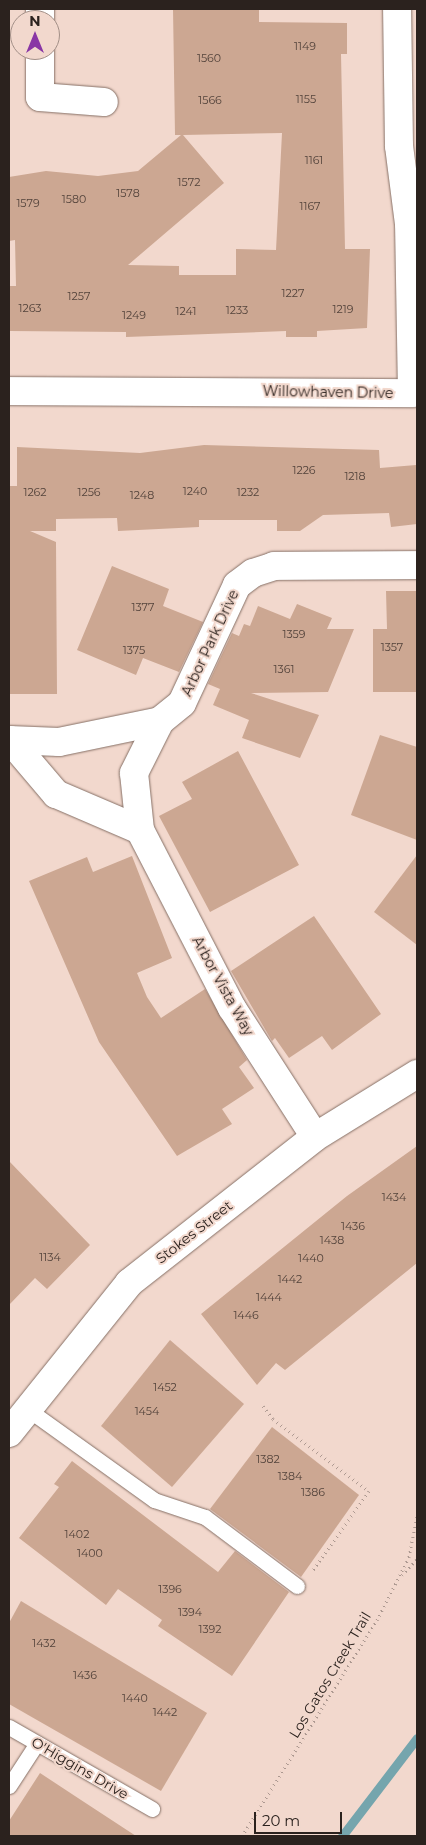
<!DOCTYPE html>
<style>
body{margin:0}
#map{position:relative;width:426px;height:1845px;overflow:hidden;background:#f2d8cd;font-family:Montserrat,sans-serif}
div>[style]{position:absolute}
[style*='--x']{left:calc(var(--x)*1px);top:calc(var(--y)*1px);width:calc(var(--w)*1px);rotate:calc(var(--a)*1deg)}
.stream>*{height:9px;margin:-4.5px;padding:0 4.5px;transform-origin:4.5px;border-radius:4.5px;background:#75a5ad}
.building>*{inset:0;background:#cca792}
.path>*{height:3px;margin-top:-1.5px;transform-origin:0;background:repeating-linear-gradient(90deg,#ac9890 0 1px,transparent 0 5px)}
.roads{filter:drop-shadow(0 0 1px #867066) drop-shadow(0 0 1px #867066)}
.lane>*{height:15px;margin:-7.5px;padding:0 7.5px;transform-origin:7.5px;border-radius:7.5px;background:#fff}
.street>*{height:28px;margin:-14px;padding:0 14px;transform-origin:14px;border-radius:14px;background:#fff}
span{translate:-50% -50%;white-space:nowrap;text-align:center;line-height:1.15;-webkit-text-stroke:4px #f2d8cd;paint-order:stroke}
.number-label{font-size:11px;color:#53433b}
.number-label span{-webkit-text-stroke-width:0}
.street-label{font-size:14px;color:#2b221e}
.frame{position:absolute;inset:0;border:10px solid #2b221e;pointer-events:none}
.north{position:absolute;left:10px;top:10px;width:50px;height:50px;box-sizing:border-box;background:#f2d8cd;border:1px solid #a28f87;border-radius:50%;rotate:0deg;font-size:14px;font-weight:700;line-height:20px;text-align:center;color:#2b221e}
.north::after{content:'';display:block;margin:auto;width:18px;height:22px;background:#8936a5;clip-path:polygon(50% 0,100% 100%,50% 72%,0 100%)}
.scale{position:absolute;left:254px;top:1812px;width:88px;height:22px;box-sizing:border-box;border:2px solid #2b221e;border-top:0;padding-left:6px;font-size:15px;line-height:18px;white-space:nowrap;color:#2b221e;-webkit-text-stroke:4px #f2d8cd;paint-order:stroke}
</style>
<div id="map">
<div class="stream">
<div style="--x:342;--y:1836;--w:123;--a:-52.6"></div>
</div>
<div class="building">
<div style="clip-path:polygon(evenodd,173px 9px,259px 9px,259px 22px,347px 23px,347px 54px,341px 54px,345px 249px,370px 249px,367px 328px,317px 331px,317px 337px,286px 337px,286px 331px,126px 337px,126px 332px,9px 331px,9px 286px,16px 286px,15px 240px,9px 241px,9px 177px,46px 171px,98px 176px,138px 171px,181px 135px,175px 135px,173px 9px,282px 133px,276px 250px,236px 249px,236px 275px,179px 275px,179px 266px,128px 265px,224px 183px,183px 135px,282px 133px)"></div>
<div style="clip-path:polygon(204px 445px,379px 450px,380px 468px,416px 465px,417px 524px,391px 527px,389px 513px,323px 515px,300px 531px,277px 531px,277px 520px,199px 520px,199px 527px,118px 531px,117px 518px,56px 519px,56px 531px,30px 531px,56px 542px,57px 694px,9px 694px,10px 486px,17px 486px,17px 447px,140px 453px)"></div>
<div style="clip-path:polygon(112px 566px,169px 589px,163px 606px,203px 622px,179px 672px,143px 658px,136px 675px,77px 650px)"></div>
<div style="clip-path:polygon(386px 591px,417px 591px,417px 692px,373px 692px,373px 629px,387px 629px)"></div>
<div style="clip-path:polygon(297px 604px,332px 618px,327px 629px,354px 629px,328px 692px,251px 693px,319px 715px,300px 758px,242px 738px,249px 720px,213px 705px,220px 689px,208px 684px,232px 633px,239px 636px,244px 624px,250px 626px,258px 606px,290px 619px)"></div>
<div style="clip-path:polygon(380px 735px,417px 747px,417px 840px,351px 815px)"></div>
<div style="clip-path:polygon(238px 751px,299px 865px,210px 912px,159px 816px,192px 799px,182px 782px)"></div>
<div style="clip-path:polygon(417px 855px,417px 945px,374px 912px)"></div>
<div style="clip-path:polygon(132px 856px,172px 958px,137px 973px,147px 997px,161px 1018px,205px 989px,247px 1060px,239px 1067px,254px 1088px,222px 1109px,232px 1124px,177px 1156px,99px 1042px,29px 881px,87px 857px,93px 872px)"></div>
<div style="clip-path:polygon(314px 916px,381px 1014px,332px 1050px,322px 1036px,289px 1058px,275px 1038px,272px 1041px,231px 971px)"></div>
<div style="clip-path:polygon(417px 1146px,417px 1263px,285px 1370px,276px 1363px,257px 1385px,201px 1314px,347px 1196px)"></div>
<div style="clip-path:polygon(9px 1161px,90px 1245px,47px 1289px,35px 1278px,9px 1305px)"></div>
<div style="clip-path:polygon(170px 1340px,244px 1404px,172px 1487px,101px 1426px)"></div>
<div style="clip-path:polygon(272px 1427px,359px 1495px,301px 1577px,210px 1509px)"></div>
<div style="clip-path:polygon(72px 1461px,218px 1572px,235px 1551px,289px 1592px,232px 1676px,158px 1626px,162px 1620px,118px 1589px,106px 1605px,19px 1538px,59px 1487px,54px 1484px)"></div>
<div style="clip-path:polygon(21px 1601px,207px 1713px,161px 1791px,9px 1704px,9px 1623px)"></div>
<div style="clip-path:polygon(40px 1773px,81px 1800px,136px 1836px,9px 1836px,9px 1821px)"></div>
</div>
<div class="path">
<div style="--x:263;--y:1406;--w:16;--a:52"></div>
<div style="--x:273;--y:1419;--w:120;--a:36.9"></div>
<div style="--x:369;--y:1491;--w:97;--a:125.3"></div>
<div style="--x:402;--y:1575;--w:22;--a:-47"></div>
<div style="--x:242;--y:1836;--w:255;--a:-58"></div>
<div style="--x:377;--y:1620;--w:71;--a:-63.1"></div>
<div style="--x:409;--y:1557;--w:42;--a:-79"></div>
</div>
<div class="roads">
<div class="lane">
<div style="--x:26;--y:1408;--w:158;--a:35.7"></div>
<div style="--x:154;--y:1500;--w:54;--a:18.4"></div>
<div style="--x:205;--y:1517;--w:115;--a:36.9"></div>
<div style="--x:9;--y:1727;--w:165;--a:29.8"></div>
<div style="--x:9;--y:1786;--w:51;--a:-56.9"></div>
</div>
<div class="street">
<div style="--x:40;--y:20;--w:11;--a:-90"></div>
<div style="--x:40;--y:50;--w:47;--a:90"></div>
<div style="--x:40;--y:97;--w:64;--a:4.5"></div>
<div style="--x:9;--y:391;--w:403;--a:0.3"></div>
<div style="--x:412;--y:393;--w:169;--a:-91"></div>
<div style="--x:409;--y:224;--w:79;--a:-97.3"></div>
<div style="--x:399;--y:146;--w:137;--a:-90.8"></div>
<div style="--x:9;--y:740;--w:50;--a:2.3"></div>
<div style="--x:59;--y:742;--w:103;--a:-11.7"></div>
<div style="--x:160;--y:721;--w:28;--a:-39"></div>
<div style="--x:182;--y:703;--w:130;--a:-65"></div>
<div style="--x:237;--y:585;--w:20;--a:-37"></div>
<div style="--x:253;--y:573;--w:22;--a:-18"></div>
<div style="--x:274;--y:566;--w:143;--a:-0.4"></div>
<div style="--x:10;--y:740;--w:71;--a:49.6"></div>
<div style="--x:56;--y:794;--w:91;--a:23.2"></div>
<div style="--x:140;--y:830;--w:57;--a:-96"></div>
<div style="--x:134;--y:773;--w:58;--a:-63.4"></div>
<div style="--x:140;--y:830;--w:200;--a:62.7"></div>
<div style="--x:232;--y:1008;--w:153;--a:57.2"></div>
<div style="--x:9;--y:1433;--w:192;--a:-51.3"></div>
<div style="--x:129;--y:1283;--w:236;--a:-38.1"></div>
<div style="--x:315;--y:1137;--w:120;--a:-31.7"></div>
</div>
</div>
<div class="number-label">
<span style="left:305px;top:46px">1149</span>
<span style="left:209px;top:58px">1560</span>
<span style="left:306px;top:99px">1155</span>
<span style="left:210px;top:100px">1566</span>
<span style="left:314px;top:160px">1161</span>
<span style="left:189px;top:182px">1572</span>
<span style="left:128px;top:193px">1578</span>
<span style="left:74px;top:199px">1580</span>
<span style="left:28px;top:203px">1579</span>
<span style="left:310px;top:206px">1167</span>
<span style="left:293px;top:293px">1227</span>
<span style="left:79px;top:296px">1257</span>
<span style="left:30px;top:308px">1263</span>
<span style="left:343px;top:309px">1219</span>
<span style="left:237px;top:310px">1233</span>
<span style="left:186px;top:311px">1241</span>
<span style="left:134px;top:315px">1249</span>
<span style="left:304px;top:470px">1226</span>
<span style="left:355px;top:476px">1218</span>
<span style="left:195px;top:491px">1240</span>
<span style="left:35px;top:492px">1262</span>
<span style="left:89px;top:492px">1256</span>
<span style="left:248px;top:492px">1232</span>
<span style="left:142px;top:495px">1248</span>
<span style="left:143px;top:607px">1377</span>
<span style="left:294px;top:634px">1359</span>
<span style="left:392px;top:647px">1357</span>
<span style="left:134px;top:650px">1375</span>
<span style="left:284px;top:669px">1361</span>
<span style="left:394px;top:1197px">1434</span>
<span style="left:353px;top:1226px">1436</span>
<span style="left:332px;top:1240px">1438</span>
<span style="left:50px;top:1257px">1134</span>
<span style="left:311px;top:1258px">1440</span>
<span style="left:290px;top:1279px">1442</span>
<span style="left:269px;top:1297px">1444</span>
<span style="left:246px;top:1315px">1446</span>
<span style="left:165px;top:1387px">1452</span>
<span style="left:147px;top:1411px">1454</span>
<span style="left:268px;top:1459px">1382</span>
<span style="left:290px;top:1476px">1384</span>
<span style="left:313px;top:1492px">1386</span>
<span style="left:77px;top:1534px">1402</span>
<span style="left:90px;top:1553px">1400</span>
<span style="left:170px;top:1589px">1396</span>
<span style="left:190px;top:1612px">1394</span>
<span style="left:210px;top:1629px">1392</span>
<span style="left:44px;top:1643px">1432</span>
<span style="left:85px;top:1675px">1436</span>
<span style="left:135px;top:1698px">1440</span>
<span style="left:165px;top:1712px">1442</span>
</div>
<div class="street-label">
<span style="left:328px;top:392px;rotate:1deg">Willowhaven Drive</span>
<span style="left:210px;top:643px;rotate:-65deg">Arbor Park Drive</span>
<span style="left:223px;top:986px;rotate:61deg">Arbor Vista Way</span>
<span style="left:194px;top:1232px;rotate:-38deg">Stokes Street</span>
<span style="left:330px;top:1675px;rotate:-59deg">Los Gatos Creek Trail</span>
<span style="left:80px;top:1768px;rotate:30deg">O'Higgins Drive</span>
</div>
<div class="frame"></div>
<div class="north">N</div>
<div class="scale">20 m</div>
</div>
